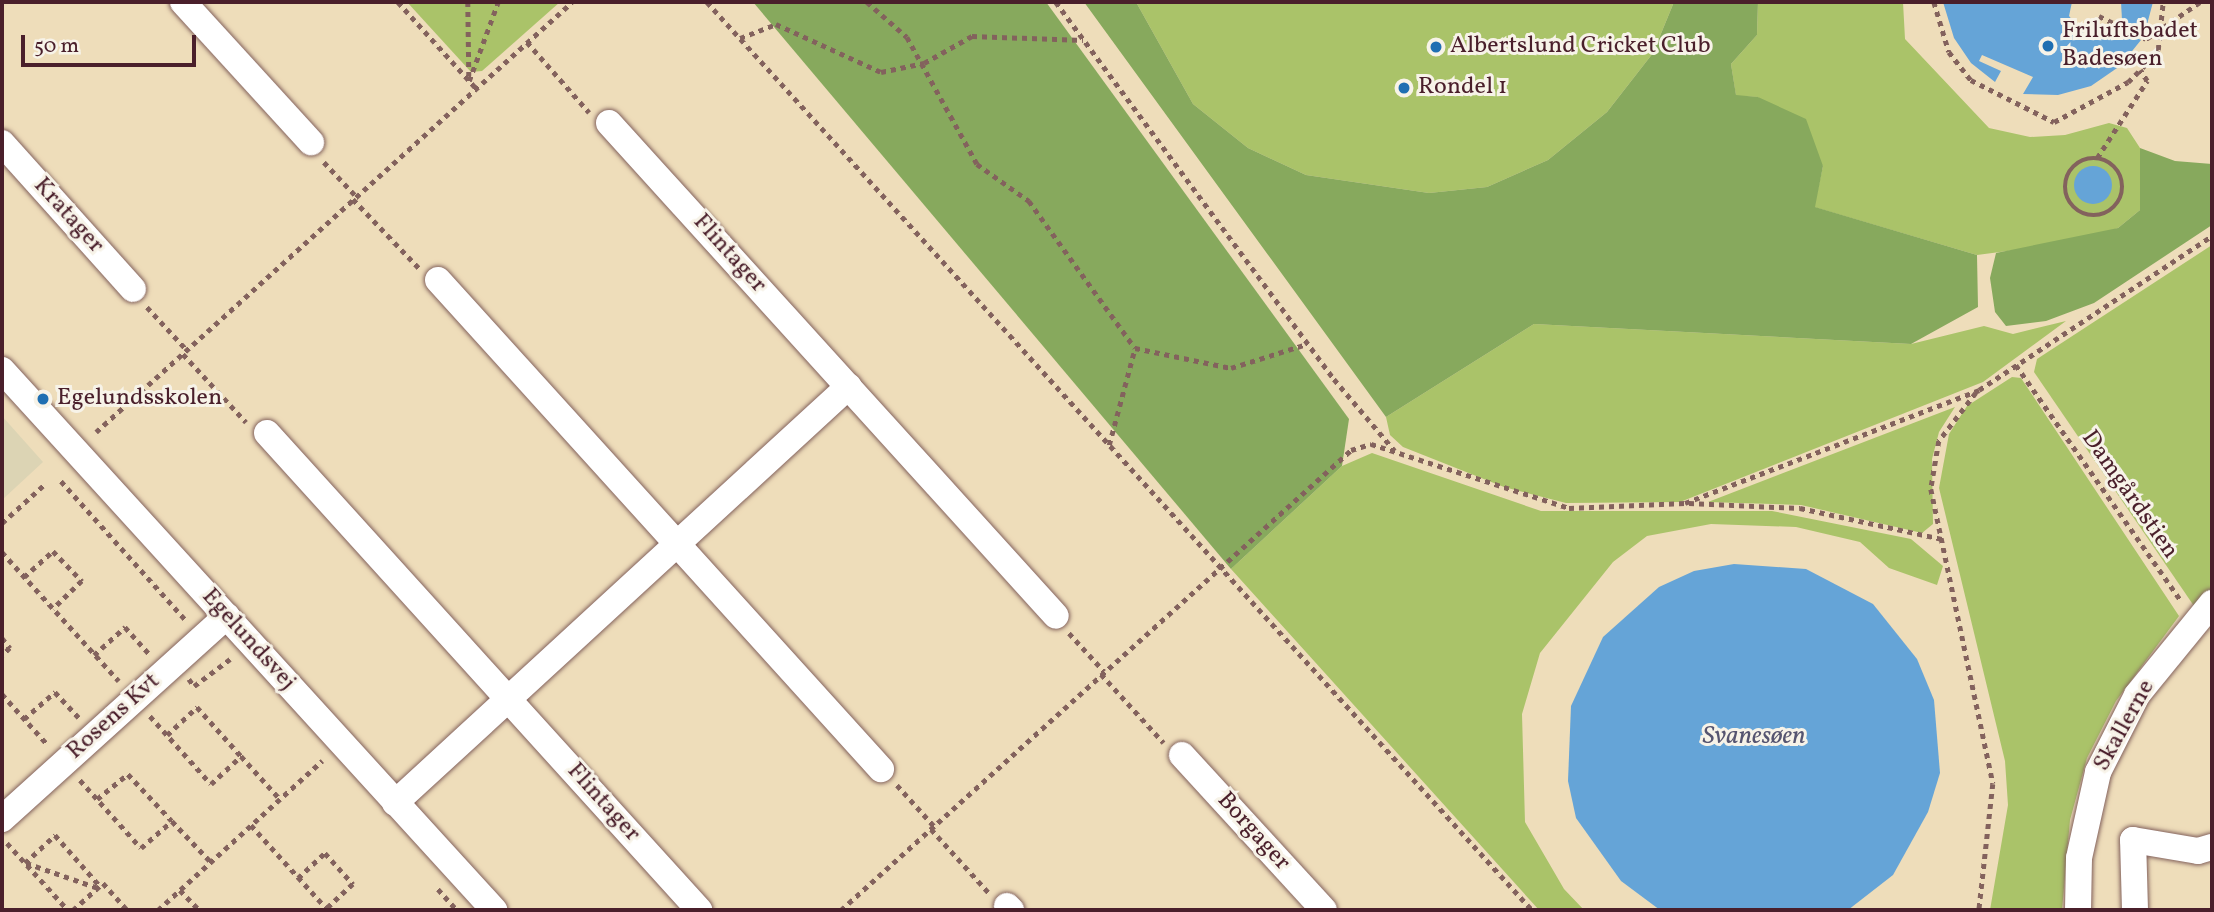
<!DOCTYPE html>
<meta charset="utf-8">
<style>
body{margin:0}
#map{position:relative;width:2214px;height:912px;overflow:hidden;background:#eeddba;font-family:Vollkorn,serif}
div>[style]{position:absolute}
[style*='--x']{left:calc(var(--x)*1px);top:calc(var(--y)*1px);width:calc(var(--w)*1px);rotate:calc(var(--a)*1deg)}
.built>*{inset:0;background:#dcd4b4}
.green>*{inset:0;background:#aac369}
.forest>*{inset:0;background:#87a95d}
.water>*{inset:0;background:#65a4d7}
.round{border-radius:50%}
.path>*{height:4.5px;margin-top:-2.25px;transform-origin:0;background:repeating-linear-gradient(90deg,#83625d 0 5px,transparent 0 10px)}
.path>.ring{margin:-2.25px;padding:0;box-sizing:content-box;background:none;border:4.5px solid #83625d;border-radius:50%}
.roads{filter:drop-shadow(0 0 2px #83625d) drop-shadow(0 0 2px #83625d)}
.minor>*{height:26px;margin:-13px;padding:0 13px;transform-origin:13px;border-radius:13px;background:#fff}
.dots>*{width:19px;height:19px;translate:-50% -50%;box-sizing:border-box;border:4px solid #f7f3e8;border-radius:50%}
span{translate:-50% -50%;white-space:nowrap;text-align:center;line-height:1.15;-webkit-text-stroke:6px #f7f3e8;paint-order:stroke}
.poi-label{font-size:24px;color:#4a1f2b}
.left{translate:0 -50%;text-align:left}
.street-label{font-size:24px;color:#4a1f2b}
.water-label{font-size:26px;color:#555470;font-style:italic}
.frame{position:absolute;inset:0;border:4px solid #4a1f2b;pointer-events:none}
.scale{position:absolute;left:21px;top:35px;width:175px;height:32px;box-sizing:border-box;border:4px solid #4a1f2b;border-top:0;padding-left:9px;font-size:21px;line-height:24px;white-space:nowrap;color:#4a1f2b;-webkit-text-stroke:5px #f7f3e8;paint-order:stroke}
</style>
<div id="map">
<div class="built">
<div style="clip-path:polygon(2px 416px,43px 462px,2px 500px)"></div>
</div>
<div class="green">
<div style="clip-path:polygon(407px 2px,560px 2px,482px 71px,471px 72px)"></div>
<div style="clip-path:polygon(1136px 2px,1674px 2px,1653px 53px,1607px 112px,1548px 160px,1487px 187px,1429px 193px,1306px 175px,1248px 148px,1193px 104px)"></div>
<div style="clip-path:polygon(1758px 2px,1903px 2px,1905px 39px,1989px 128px,2030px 137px,2065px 135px,2109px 123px,2127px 128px,2140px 148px,2140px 210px,2118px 228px,2082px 241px,1977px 255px,1814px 207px,1823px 166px,1758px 97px,1736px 96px,1731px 64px,1757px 35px)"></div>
<div style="clip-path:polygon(2212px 245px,2212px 591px,2194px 606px,2034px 372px,2037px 359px)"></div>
<div style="clip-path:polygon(2066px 321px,1983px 382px,1680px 502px,1566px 503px,1504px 487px,1403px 447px,1390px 435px,1386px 417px,1534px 324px,1911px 344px,1984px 326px,2013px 334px)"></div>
<div style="clip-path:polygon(2012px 377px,2021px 378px,2179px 616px,2116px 701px,2087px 758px,2070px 820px,2062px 910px,1990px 910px,2008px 805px,2005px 761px,1939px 488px,1949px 434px,1967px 406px)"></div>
<div style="clip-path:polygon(1955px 407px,1939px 432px,1932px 459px,1933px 524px,1922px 533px,1801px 505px,1708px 502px)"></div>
<div style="clip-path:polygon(1372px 453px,1541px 511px,1772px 511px,1911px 539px,1943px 566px,1937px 585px,1889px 568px,1860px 542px,1796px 527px,1711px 524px,1647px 536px,1613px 562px,1540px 653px,1522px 714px,1525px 822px,1564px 889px,1584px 910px,1539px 910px,1231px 569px,1342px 466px)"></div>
</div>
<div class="forest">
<div style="clip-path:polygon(753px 2px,1046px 2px,1349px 419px,1342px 466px,1231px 569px)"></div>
<div style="clip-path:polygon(1084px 2px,1136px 2px,1193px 104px,1248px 148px,1306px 175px,1429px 193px,1487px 187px,1548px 160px,1607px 112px,1653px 53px,1674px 2px,1758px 2px,1757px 35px,1731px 64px,1736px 95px,1758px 97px,1806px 119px,1823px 166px,1815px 207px,1977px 255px,1978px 307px,1911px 344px,1534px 324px,1386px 417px)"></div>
<div style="clip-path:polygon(2140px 148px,2175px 161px,2212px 164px,2212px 225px,2094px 303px,2046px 321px,2006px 326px,1995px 312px,1990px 278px,1996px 253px,2118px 228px,2140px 210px)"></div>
</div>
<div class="water">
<div style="clip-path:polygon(1943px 2px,2072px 2px,2069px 16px,2086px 36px,2097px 39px,2117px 28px,2141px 40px,2120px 66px,2091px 86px,2058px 95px,2023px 94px,2033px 77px,1982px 55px,1979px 61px,2001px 71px,1995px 82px,1971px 63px,1954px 38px)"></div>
<div style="clip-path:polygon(2121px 2px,2153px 2px,2145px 32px,2122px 20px)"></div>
<div class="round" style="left:2074px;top:166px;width:38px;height:38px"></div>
<div style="clip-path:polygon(1734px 564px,1806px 569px,1873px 604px,1917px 659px,1934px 700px,1940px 773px,1928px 812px,1893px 875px,1848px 910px,1660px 910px,1621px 881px,1576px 818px,1568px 781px,1571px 706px,1603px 637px,1659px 587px,1694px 571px)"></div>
</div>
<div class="path">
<div style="--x:398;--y:2;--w:116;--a:47.8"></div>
<div style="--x:468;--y:2;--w:74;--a:89.2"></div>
<div style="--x:707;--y:2;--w:1227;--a:47.74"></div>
<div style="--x:867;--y:2;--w:53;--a:41.2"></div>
<div style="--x:907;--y:37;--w:145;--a:61.1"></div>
<div style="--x:977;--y:164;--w:64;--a:35.4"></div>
<div style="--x:1029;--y:201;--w:181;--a:54.2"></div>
<div style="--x:1135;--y:348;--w:98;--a:11.8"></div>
<div style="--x:1231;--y:368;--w:80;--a:-17.5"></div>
<div style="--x:1056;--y:2;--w:468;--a:53.6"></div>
<div style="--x:1334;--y:379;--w:94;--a:49.7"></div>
<div style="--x:1934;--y:2;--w:52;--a:73.3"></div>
<div style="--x:1949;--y:52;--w:36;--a:52"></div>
<div style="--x:1971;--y:80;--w:93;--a:26.8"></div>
<div style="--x:2054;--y:122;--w:84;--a:-28.4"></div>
<div style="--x:2128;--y:82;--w:31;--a:-45"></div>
<div style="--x:2150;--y:60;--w:13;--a:-51"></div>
<div style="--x:2158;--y:50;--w:48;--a:-84.1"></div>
<div style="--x:2099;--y:16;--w:52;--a:26.1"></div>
<div style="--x:2146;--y:39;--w:65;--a:-34.4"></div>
<div style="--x:740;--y:38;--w:39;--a:-21"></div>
<div style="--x:776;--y:24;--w:115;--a:24.6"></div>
<div style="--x:881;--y:72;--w:44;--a:-11.8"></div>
<div style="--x:924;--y:63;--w:55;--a:-29.4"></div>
<div style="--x:972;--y:36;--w:111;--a:2.1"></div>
<div style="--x:527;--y:42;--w:94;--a:48.5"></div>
<div style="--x:469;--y:81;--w:84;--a:-69.8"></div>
<div style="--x:2097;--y:158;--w:92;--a:-57"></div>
<div style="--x:2147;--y:81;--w:13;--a:-122"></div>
<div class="ring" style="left:2065px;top:158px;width:53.5px;height:53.5px"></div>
<div style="--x:324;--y:162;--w:48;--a:46.7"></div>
<div style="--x:353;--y:199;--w:97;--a:46.3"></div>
<div style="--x:147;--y:307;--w:59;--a:47.1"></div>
<div style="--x:183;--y:354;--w:93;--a:47.2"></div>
<div style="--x:2016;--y:365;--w:289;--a:55"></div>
<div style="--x:1976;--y:393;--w:61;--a:127.6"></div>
<div style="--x:1939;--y:441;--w:49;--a:99.5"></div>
<div style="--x:1931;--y:489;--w:301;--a:78.1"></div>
<div style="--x:1993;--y:784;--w:127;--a:96.3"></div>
<div style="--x:96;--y:432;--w:641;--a:-42.09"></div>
<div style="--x:1109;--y:445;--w:100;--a:-75"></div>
<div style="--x:61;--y:481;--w:186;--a:48.1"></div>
<div style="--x:1689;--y:503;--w:111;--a:2.6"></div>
<div style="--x:1800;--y:508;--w:145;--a:12.3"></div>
<div style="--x:2;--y:523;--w:59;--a:-42.3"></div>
<div style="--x:2;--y:552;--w:174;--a:47.8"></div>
<div style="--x:24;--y:577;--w:39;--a:-42"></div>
<div style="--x:53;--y:551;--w:42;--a:46"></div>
<div style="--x:82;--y:581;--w:40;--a:136"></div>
<div style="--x:1069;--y:633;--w:52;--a:47.4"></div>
<div style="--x:2;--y:638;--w:13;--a:51"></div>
<div style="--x:10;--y:648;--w:11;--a:135"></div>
<div style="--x:94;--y:655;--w:42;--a:-42.1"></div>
<div style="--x:125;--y:627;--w:38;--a:48"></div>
<div style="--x:1101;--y:674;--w:93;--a:47.6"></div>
<div style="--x:189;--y:679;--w:9;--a:54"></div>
<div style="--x:194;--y:686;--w:45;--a:-36.9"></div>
<div style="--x:2;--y:694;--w:69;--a:48"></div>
<div style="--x:150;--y:716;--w:91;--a:48.1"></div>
<div style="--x:211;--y:784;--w:41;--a:-43"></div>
<div style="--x:241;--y:756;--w:58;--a:47.8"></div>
<div style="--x:24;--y:719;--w:41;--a:-41.1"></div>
<div style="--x:55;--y:692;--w:35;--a:47"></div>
<div style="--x:167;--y:735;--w:41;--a:-43"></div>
<div style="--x:197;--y:707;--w:66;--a:48.1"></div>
<div style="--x:80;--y:780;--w:91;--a:48.1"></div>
<div style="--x:141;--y:848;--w:41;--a:-41.1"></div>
<div style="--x:172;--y:821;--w:57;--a:46.4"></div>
<div style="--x:897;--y:785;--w:55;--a:47.9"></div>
<div style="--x:97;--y:799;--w:40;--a:-39"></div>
<div style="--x:128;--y:774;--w:64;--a:46.9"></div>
<div style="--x:251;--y:825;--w:115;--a:47.8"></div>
<div style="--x:931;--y:829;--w:86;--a:47.8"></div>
<div style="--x:7;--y:843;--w:91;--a:47.7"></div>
<div style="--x:298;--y:878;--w:37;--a:-43"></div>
<div style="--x:325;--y:853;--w:42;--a:47.9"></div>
<div style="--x:353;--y:884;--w:37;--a:137"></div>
<div style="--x:97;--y:888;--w:76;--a:-160.9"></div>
<div style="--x:25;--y:863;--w:41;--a:-43"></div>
<div style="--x:55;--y:835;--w:68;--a:48.6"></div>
<div style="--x:438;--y:889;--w:28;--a:48"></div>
<div style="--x:180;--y:890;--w:28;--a:46"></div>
<div style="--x:73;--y:910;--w:40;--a:-42"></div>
<div style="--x:103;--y:883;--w:36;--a:48"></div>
<div style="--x:158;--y:910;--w:222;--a:-42.3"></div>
<div style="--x:841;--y:910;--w:687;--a:-42.05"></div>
<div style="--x:1351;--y:450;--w:21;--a:-17"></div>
<div style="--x:1371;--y:444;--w:208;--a:17.9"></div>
<div style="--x:1569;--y:508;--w:116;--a:-2.5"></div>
<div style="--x:1685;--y:503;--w:315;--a:-21"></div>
<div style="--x:1979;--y:390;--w:279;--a:-33.5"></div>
</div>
<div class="roads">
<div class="minor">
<div style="--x:183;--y:2;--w:190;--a:47.6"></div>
<div style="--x:609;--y:123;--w:665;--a:47.8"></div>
<div style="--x:2;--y:143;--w:196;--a:48.1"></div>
<div style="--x:438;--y:280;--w:660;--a:47.83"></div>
<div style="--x:2;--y:370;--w:731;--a:47.66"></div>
<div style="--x:267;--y:433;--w:644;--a:47.83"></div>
<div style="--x:1182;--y:755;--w:210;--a:47.5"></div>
<div style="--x:395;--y:803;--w:616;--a:-42.57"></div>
<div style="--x:2;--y:819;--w:303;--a:-42.1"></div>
<div style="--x:1007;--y:906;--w:6;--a:45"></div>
<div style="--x:2078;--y:910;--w:52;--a:-88.9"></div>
<div style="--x:2079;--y:858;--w:88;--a:-77.5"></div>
<div style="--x:2098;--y:772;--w:86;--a:-63.1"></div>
<div style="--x:2137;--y:695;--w:119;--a:-50.8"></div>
<div style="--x:2135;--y:910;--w:70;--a:-91.6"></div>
<div style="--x:2133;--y:840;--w:66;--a:9.6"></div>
<div style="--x:2198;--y:851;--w:15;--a:-16"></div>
</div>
</div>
<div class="dots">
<div style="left:2048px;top:46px;background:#1f6fb2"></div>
<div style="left:1436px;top:47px;background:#1f6fb2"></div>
<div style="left:1404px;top:88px;background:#1f6fb2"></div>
<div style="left:43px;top:399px;background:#1f6fb2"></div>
</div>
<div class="poi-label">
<span class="left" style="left:2062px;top:46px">Friluftsbadet<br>Badesøen</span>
<span class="left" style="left:1450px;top:47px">Albertslund Cricket Club</span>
<span class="left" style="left:1418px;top:88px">Rondel 1</span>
<span class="left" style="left:57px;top:399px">Egelundsskolen</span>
</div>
<div class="street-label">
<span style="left:68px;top:216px;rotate:48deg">Kratager</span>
<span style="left:729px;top:254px;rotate:48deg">Flintager</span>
<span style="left:2129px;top:495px;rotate:55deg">Damgårdstien</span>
<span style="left:248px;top:640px;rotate:48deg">Egelundsvej</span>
<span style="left:114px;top:717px;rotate:-42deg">Rosens Kvt</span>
<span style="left:2125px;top:726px;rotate:-61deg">Skallerne</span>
<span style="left:603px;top:803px;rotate:48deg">Flintager</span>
<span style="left:1253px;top:832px;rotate:48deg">Borgager</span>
</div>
<div class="water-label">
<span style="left:1754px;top:737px">Svanesøen</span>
</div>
<div class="frame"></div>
<div class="scale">50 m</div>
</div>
